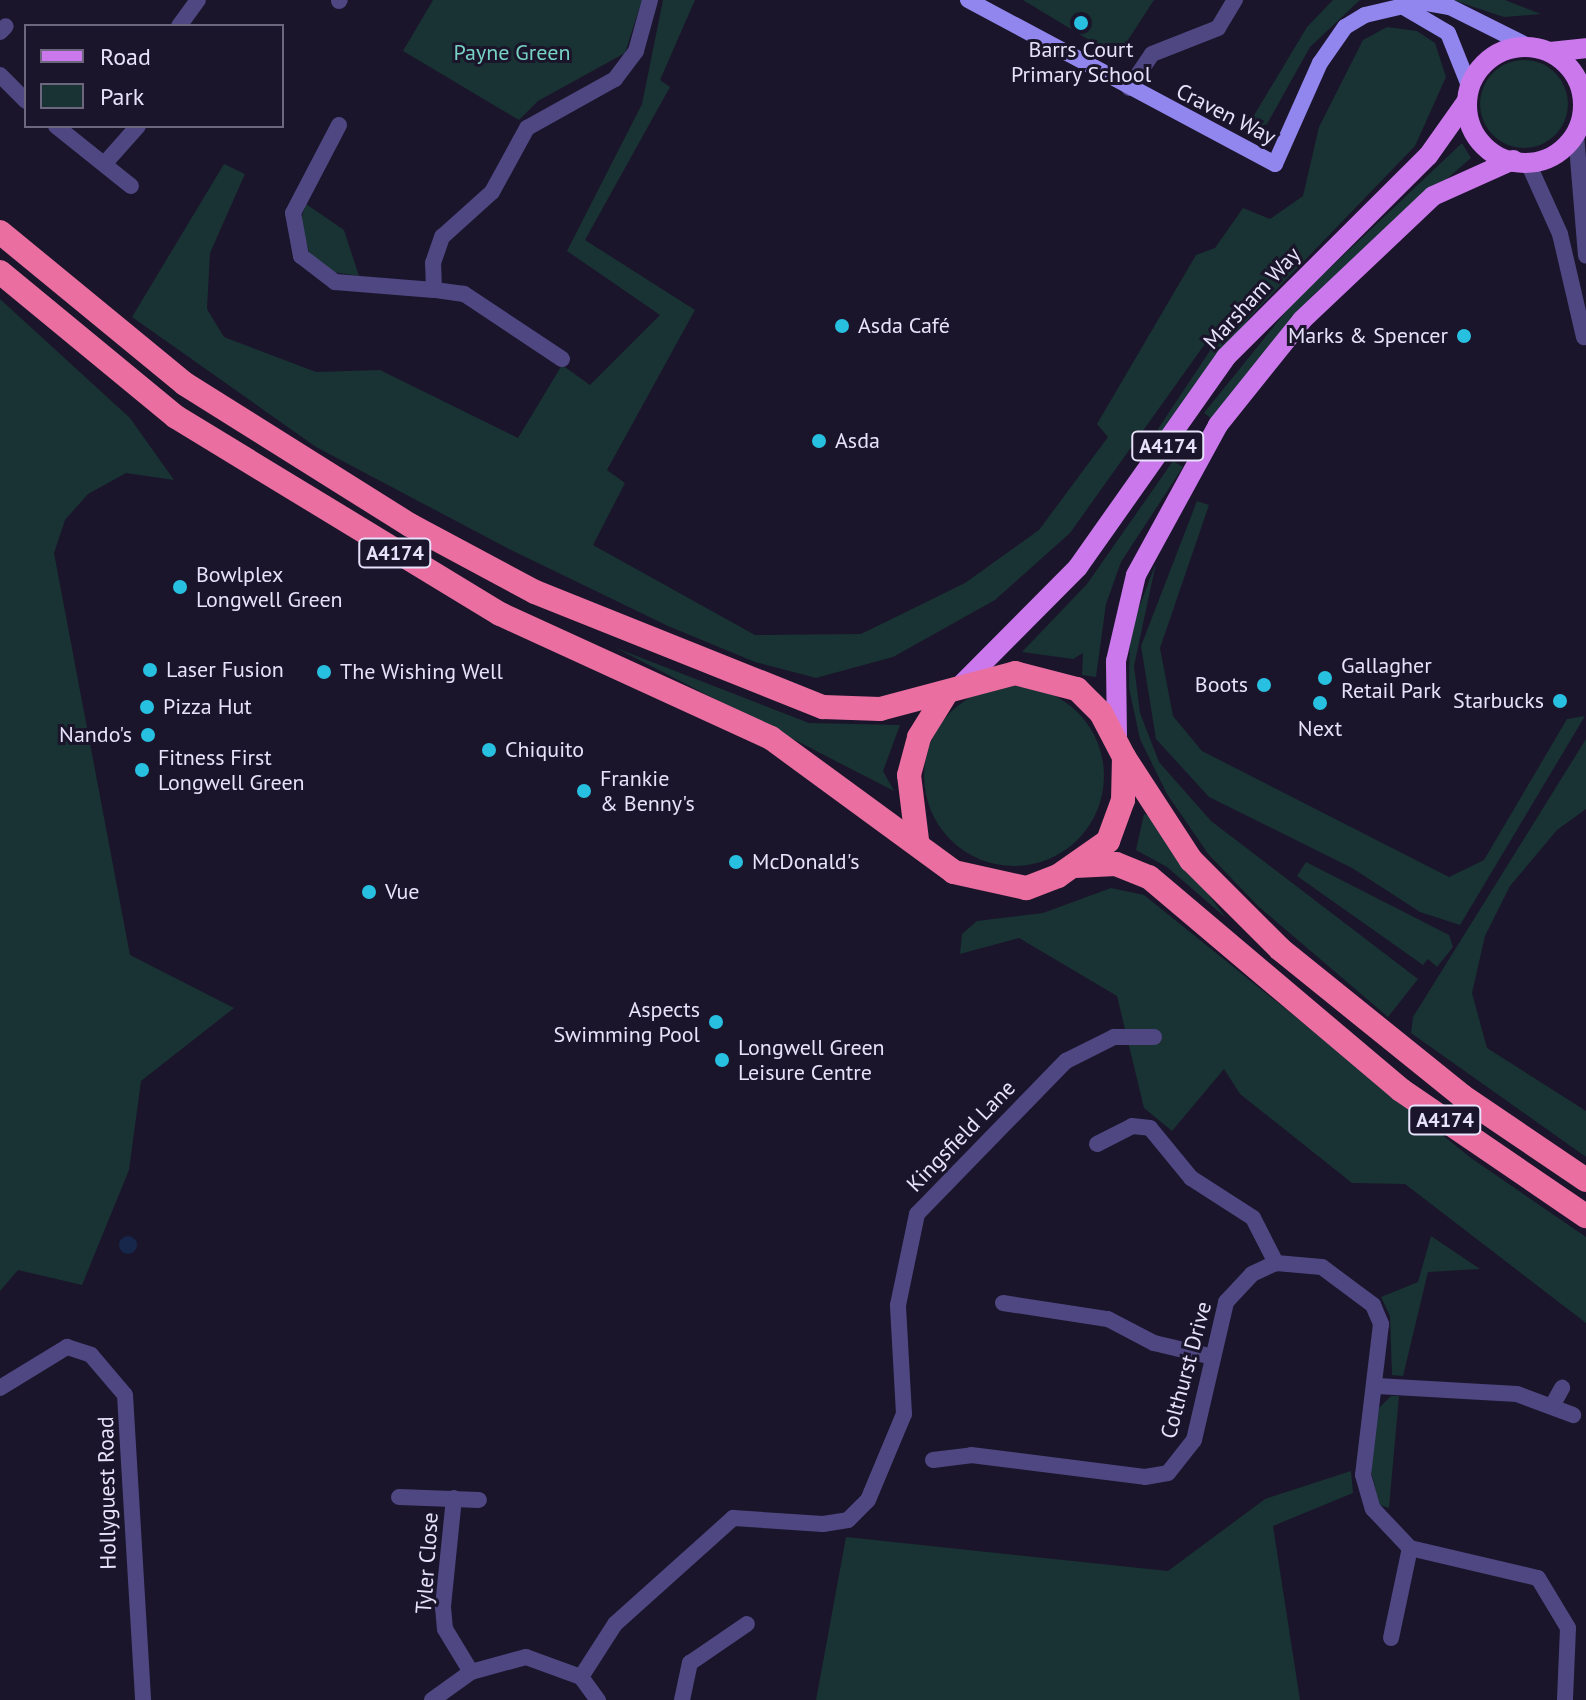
<!DOCTYPE html>
<meta charset="utf-8">
<style>
body{margin:0}
#map{position:relative;width:1586px;height:1700px;overflow:hidden;background:#1a152a;font-family:"PT Sans",sans-serif}
div>[style]{position:absolute}
[style*='--x']{left:calc(var(--x)*1px);top:calc(var(--y)*1px);width:calc(var(--w)*1px);rotate:calc(var(--a)*1deg)}
.green>*{inset:0;background:#193233}
.round{border-radius:50%}
.water>*{inset:0;background:#17274c}
.street>*{height:16px;margin:-8px;padding:0 8px;transform-origin:8px;border-radius:8px;background:#4e4782}
.secondary>*{height:16px;margin:-8px;padding:0 8px;transform-origin:8px;border-radius:8px;background:#9186ee}
.primary>*{height:20px;margin:-10px;padding:0 10px;transform-origin:10px;border-radius:10px;background:#ca78ec}
.primary>.ring{margin:-10px;padding:0;box-sizing:content-box;background:none;border:20px solid #ca78ec;border-radius:50%}
.highway>*{height:24px;margin:-12px;padding:0 12px;transform-origin:12px;border-radius:12px;background:#ea6ea0}
.dots>*{width:22px;height:22px;translate:-50% -50%;box-sizing:border-box;border:4px solid #1a152a;border-radius:50%}
span{translate:-50% -50%;white-space:nowrap;text-align:center;line-height:1.15;-webkit-text-stroke:6px #1a152a;paint-order:stroke}
.shield-label span{padding:2px 6px;background:#1a152a;border:2px solid;border-radius:6px;-webkit-text-stroke-width:0}
.shield-label{font-size:20px;color:#e7e2fb;font-weight:700}
.poi-label{font-size:22px;color:#e7e2fb}
.left{translate:0 -50%;text-align:left}
.right{translate:-100% -50%;text-align:right}
.park-label{font-size:22px;color:#77d2c3}
.street-label{font-size:22px;color:#e7e2fb}
.legend{position:absolute;left:24px;top:24px;width:260px;height:104px;box-sizing:border-box;background:#1a152a;border:2px solid #6c677e;margin:0;padding:10px 14px;list-style:none;font-size:24px;color:#e7e2fb}
.legend li{display:flex;align-items:center;gap:16px;height:40px}
.legend b{width:40px;border:2px solid #6c677e}
</style>
<div id="map">
<div class="green">
<div style="clip-path:polygon(433px 0,642px 0,625px 53px,538px 101px,519px 120px,403px 51px)"></div>
<div style="clip-path:polygon(663px 0,695px 0,660px 80px,670px 87px,585px 240px,695px 310px,607px 470px,625px 483px,593px 545px,755px 635px,861px 634px,965px 583px,1039px 530px,1108px 437px,1097px 424px,1196px 255px,1215px 248px,1243px 208px,1270px 219px,1303px 196px,1319px 127px,1363px 40px,1387px 27px,1417px 31px,1435px 43px,1446px 77px,1415px 146px,1251px 316px,1161px 437px,1158px 429px,1233px 316px,1222px 320px,1070px 533px,995px 600px,893px 657px,816px 678px,755px 662px,668px 626px,509px 549px,316px 447px,132px 317px,224px 164px,245px 174px,210px 253px,207px 309px,224px 337px,316px 372px,380px 370px,518px 438px,562px 365px,590px 385px,660px 315px,567px 251px,642px 104px)"></div>
<div style="clip-path:polygon(1023px 0,1154px 0,1117px 57px)"></div>
<div style="clip-path:polygon(1333px 0,1360px 0,1310px 47px,1267px 124px,1244px 132px,1307px 27px)"></div>
<div style="clip-path:polygon(1453px 0,1505px 0,1541px 14px,1504px 17px)"></div>
<div class="round" style="left:1480px;top:60px;width:88px;height:88px"></div>
<div style="clip-path:polygon(1462px 143px,1471px 158px,1313px 295px,1212px 419px,1204px 413px,1292px 304px)"></div>
<div style="clip-path:polygon(306px 204px,344px 230px,359px 276px,332px 272px,310px 255px,300px 222px)"></div>
<div style="clip-path:polygon(0 299px,130px 418px,174px 480px,126px 473px,88px 494px,65px 520px,54px 553px,130px 955px,234px 1008px,141px 1081px,129px 1170px,82px 1285px,18px 1270px,0 1291px)"></div>
<div style="clip-path:polygon(1173px 461px,1183px 467px,1121px 562px,1106px 604px,1096px 677px,1082px 675px,1083px 653px,1073px 659px,1022px 652px,1087px 584px)"></div>
<div style="clip-path:polygon(1197px 501px,1209px 505px,1160px 648px,1173px 716px,1202px 751px,1449px 877px,1484px 860px,1567px 719px,1585px 716px,1460px 925px,1420px 912px,1352px 868px,1209px 797px,1156px 739px,1141px 646px)"></div>
<div style="clip-path:polygon(1156px 563px,1134px 666px,1140px 713px,1159px 762px,1211px 821px,1418px 979px,1388px 1017px,1258px 906px,1209px 855px,1167px 794px,1140px 739px,1129px 688px,1130px 631px)"></div>
<div style="clip-path:polygon(616px 648px,809px 723px,900px 725px,883px 771px,894px 791px)"></div>
<div class="round" style="left:924px;top:686px;width:180px;height:180px"></div>
<div style="clip-path:polygon(1586px 739px,1586px 809px,1557px 830px,1510px 886px,1485px 936px,1472px 993px,1487px 1048px,1586px 1111px,1586px 1157px,1411px 1033px,1413px 1017px)"></div>
<div style="clip-path:polygon(1144px 814px,1150px 816px,1226px 918px,1167px 867px,1136px 850px)"></div>
<div style="clip-path:polygon(1306px 862px,1449px 935px,1453px 947px,1437px 967px,1428px 959px,1423px 965px,1297px 876px)"></div>
<div style="clip-path:polygon(1111px 888px,1144px 895px,1471px 1158px,1586px 1237px,1586px 1323px,1405px 1184px,1352px 1183px,1240px 1094px,1224px 1069px,1172px 1131px,1144px 1108px,1117px 996px,1019px 938px,960px 954px,962px 934px,977px 921px,1043px 913px)"></div>
<div style="clip-path:polygon(1431px 1236px,1480px 1269px,1428px 1272px,1403px 1376px,1392px 1375px,1390px 1316px,1381px 1297px,1418px 1282px)"></div>
<div style="clip-path:polygon(1391px 1396px,1399px 1396px,1389px 1508px,1379px 1505px,1370px 1467px,1379px 1408px)"></div>
<div style="clip-path:polygon(1351px 1471px,1353px 1493px,1273px 1526px,1300px 1700px,816px 1700px,846px 1537px,1168px 1571px,1265px 1499px)"></div>
</div>
<div class="water">
<div class="round" style="left:119px;top:1236px;width:18px;height:18px"></div>
</div>
<div class="street">
<div style="--x:339;--y:1;--w:1;--a:-45"></div>
<div style="--x:179;--y:26;--w:32;--a:-54"></div>
<div style="--x:0;--y:32;--w:8;--a:-45"></div>
<div style="--x:0;--y:75;--w:37;--a:45"></div>
<div style="--x:1129;--y:88;--w:41;--a:-55.9"></div>
<div style="--x:1152;--y:54;--w:71;--a:-21.5"></div>
<div style="--x:1218;--y:28;--w:33;--a:-59"></div>
<div style="--x:339;--y:125;--w:99;--a:117.6"></div>
<div style="--x:293;--y:213;--w:44;--a:79.5"></div>
<div style="--x:301;--y:256;--w:43;--a:37.4"></div>
<div style="--x:335;--y:282;--w:99;--a:4.6"></div>
<div style="--x:56;--y:126;--w:96;--a:38.7"></div>
<div style="--x:1576;--y:134;--w:122;--a:85.3"></div>
<div style="--x:106;--y:162;--w:48;--a:-48.4"></div>
<div style="--x:1528;--y:163;--w:78;--a:65.7"></div>
<div style="--x:1560;--y:234;--w:106;--a:76.9"></div>
<div style="--x:562;--y:359;--w:118;--a:-146.4"></div>
<div style="--x:464;--y:294;--w:30;--a:-172"></div>
<div style="--x:434;--y:290;--w:27;--a:-92"></div>
<div style="--x:433;--y:263;--w:28;--a:-71"></div>
<div style="--x:442;--y:237;--w:67;--a:-42"></div>
<div style="--x:492;--y:192;--w:73;--a:-61.3"></div>
<div style="--x:527;--y:128;--w:101;--a:-29.1"></div>
<div style="--x:615;--y:79;--w:35;--a:-53"></div>
<div style="--x:636;--y:51;--w:53;--a:-74.6"></div>
<div style="--x:1097;--y:1144;--w:39;--a:-27"></div>
<div style="--x:1132;--y:1126;--w:18;--a:6"></div>
<div style="--x:1150;--y:1128;--w:65;--a:50.6"></div>
<div style="--x:1191;--y:1178;--w:74;--a:32.8"></div>
<div style="--x:1253;--y:1218;--w:51;--a:62.9"></div>
<div style="--x:1003;--y:1303;--w:106;--a:8.7"></div>
<div style="--x:1108;--y:1319;--w:52;--a:27.6"></div>
<div style="--x:1154;--y:1343;--w:57;--a:13.3"></div>
<div style="--x:1377;--y:1386;--w:140;--a:3.3"></div>
<div style="--x:1517;--y:1394;--w:60;--a:20.6"></div>
<div style="--x:0;--y:1388;--w:79;--a:-31.5"></div>
<div style="--x:67;--y:1347;--w:25;--a:18"></div>
<div style="--x:91;--y:1355;--w:52;--a:49.6"></div>
<div style="--x:125;--y:1395;--w:306;--a:86.6"></div>
<div style="--x:1552;--y:1406;--w:21;--a:-61"></div>
<div style="--x:933;--y:1460;--w:38;--a:-7"></div>
<div style="--x:971;--y:1455;--w:175;--a:7.2"></div>
<div style="--x:1145;--y:1477;--w:23;--a:-10"></div>
<div style="--x:1168;--y:1473;--w:42;--a:-51.8"></div>
<div style="--x:1194;--y:1440;--w:142;--a:-76.9"></div>
<div style="--x:1226;--y:1302;--w:38;--a:-47"></div>
<div style="--x:1252;--y:1274;--w:26;--a:-25"></div>
<div style="--x:1276;--y:1263;--w:46;--a:5"></div>
<div style="--x:1322;--y:1267;--w:64;--a:36.7"></div>
<div style="--x:1373;--y:1305;--w:21;--a:67"></div>
<div style="--x:1381;--y:1324;--w:152;--a:96.8"></div>
<div style="--x:1363;--y:1475;--w:35;--a:74"></div>
<div style="--x:1373;--y:1509;--w:54;--a:46.5"></div>
<div style="--x:1410;--y:1548;--w:131;--a:13.2"></div>
<div style="--x:1538;--y:1578;--w:58;--a:59"></div>
<div style="--x:1568;--y:1628;--w:72;--a:92.4"></div>
<div style="--x:399;--y:1497;--w:80;--a:2.1"></div>
<div style="--x:454;--y:1498;--w:110;--a:95.8"></div>
<div style="--x:443;--y:1607;--w:22;--a:85"></div>
<div style="--x:445;--y:1629;--w:50;--a:58.8"></div>
<div style="--x:1391;--y:1638;--w:92;--a:-78.1"></div>
<div style="--x:581;--y:1677;--w:63;--a:-57.3"></div>
<div style="--x:615;--y:1624;--w:159;--a:-41.9"></div>
<div style="--x:733;--y:1518;--w:90;--a:3.8"></div>
<div style="--x:823;--y:1524;--w:25;--a:-9"></div>
<div style="--x:848;--y:1520;--w:28;--a:-45"></div>
<div style="--x:868;--y:1500;--w:93;--a:-67.3"></div>
<div style="--x:904;--y:1414;--w:109;--a:-93.2"></div>
<div style="--x:898;--y:1305;--w:93;--a:-78.2"></div>
<div style="--x:917;--y:1214;--w:214;--a:-45.8"></div>
<div style="--x:1066;--y:1061;--w:54;--a:-26.6"></div>
<div style="--x:1114;--y:1037;--w:40;--a:0"></div>
<div style="--x:432;--y:1700;--w:48;--a:-35.7"></div>
<div style="--x:471;--y:1672;--w:57;--a:-15.3"></div>
<div style="--x:526;--y:1657;--w:59;--a:20"></div>
<div style="--x:581;--y:1677;--w:29;--a:54"></div>
<div style="--x:682;--y:1700;--w:38;--a:-78"></div>
<div style="--x:690;--y:1663;--w:69;--a:-34.4"></div>
</div>
<div class="secondary">
<div style="--x:968;--y:0;--w:348;--a:28.1"></div>
<div style="--x:1275;--y:164;--w:111;--a:-66"></div>
<div style="--x:1320;--y:63;--w:44;--a:-55.2"></div>
<div style="--x:1345;--y:27;--w:23;--a:-31"></div>
<div style="--x:1365;--y:15;--w:57;--a:-13.1"></div>
<div style="--x:1421;--y:2;--w:29;--a:10"></div>
<div style="--x:1450;--y:7;--w:89;--a:26.6"></div>
<div style="--x:1402;--y:6;--w:53;--a:30.4"></div>
<div style="--x:1448;--y:33;--w:59;--a:68.2"></div>
</div>
<div class="primary">
<div class="ring" style="left:1467px;top:47px;width:96px;height:96px"></div>
<div style="--x:1550;--y:52;--w:36;--a:-6"></div>
<div style="--x:961;--y:685;--w:166;--a:-45.2"></div>
<div style="--x:1078;--y:567;--w:257;--a:-54.8"></div>
<div style="--x:1226;--y:357;--w:285;--a:-44.9"></div>
<div style="--x:1428;--y:156;--w:67;--a:-54.7"></div>
<div style="--x:1117;--y:736;--w:75;--a:-90.8"></div>
<div style="--x:1116;--y:661;--w:88;--a:-76.9"></div>
<div style="--x:1136;--y:575;--w:171;--a:-61.3"></div>
<div style="--x:1218;--y:425;--w:134;--a:-51.3"></div>
<div style="--x:1302;--y:320;--w:180;--a:-43.4"></div>
<div style="--x:1433;--y:196;--w:88;--a:-24.2"></div>
</div>
<div class="highway">
<div style="--x:0;--y:232;--w:239;--a:39.4"></div>
<div style="--x:185;--y:384;--w:266;--a:32.1"></div>
<div style="--x:410;--y:525;--w:142;--a:28.2"></div>
<div style="--x:535;--y:592;--w:310;--a:21.8"></div>
<div style="--x:823;--y:707;--w:57;--a:2"></div>
<div style="--x:880;--y:709;--w:140;--a:-14.9"></div>
<div style="--x:1015;--y:673;--w:64;--a:14.5"></div>
<div style="--x:1077;--y:689;--w:34;--a:45"></div>
<div style="--x:1101;--y:713;--w:50;--a:62.4"></div>
<div style="--x:1124;--y:757;--w:43;--a:91.3"></div>
<div style="--x:1123;--y:800;--w:44;--a:110.1"></div>
<div style="--x:1108;--y:841;--w:61;--a:145"></div>
<div style="--x:1058;--y:876;--w:34;--a:159"></div>
<div style="--x:1026;--y:888;--w:74;--a:-167.5"></div>
<div style="--x:954;--y:872;--w:227;--a:-143.8"></div>
<div style="--x:771;--y:738;--w:298;--a:-155.4"></div>
<div style="--x:500;--y:614;--w:379;--a:-148.7"></div>
<div style="--x:176;--y:417;--w:228;--a:-140.5"></div>
<div style="--x:1124;--y:757;--w:123;--a:57"></div>
<div style="--x:1191;--y:860;--w:126;--a:45"></div>
<div style="--x:1280;--y:949;--w:234;--a:38.9"></div>
<div style="--x:1462;--y:1096;--w:150;--a:34.1"></div>
<div style="--x:917;--y:840;--w:65;--a:-97"></div>
<div style="--x:909;--y:775;--w:39;--a:-75"></div>
<div style="--x:919;--y:737;--w:53;--a:-58.1"></div>
<div style="--x:1075;--y:866;--w:41;--a:-2.8"></div>
<div style="--x:1116;--y:864;--w:35;--a:22"></div>
<div style="--x:1149;--y:877;--w:330;--a:40.2"></div>
<div style="--x:1401;--y:1090;--w:224;--a:34.3"></div>
</div>
<div class="dots">
<div style="left:1081px;top:23px;background:#28c0e1"></div>
<div style="left:842px;top:326px;background:#28c0e1"></div>
<div style="left:1464px;top:336px;background:#28c0e1"></div>
<div style="left:819px;top:441px;background:#28c0e1"></div>
<div style="left:180px;top:587px;background:#28c0e1"></div>
<div style="left:150px;top:670px;background:#28c0e1"></div>
<div style="left:324px;top:672px;background:#28c0e1"></div>
<div style="left:1325px;top:678px;background:#28c0e1"></div>
<div style="left:1264px;top:685px;background:#28c0e1"></div>
<div style="left:1560px;top:701px;background:#28c0e1"></div>
<div style="left:1320px;top:703px;background:#28c0e1"></div>
<div style="left:147px;top:707px;background:#28c0e1"></div>
<div style="left:148px;top:735px;background:#28c0e1"></div>
<div style="left:489px;top:750px;background:#28c0e1"></div>
<div style="left:142px;top:770px;background:#28c0e1"></div>
<div style="left:584px;top:791px;background:#28c0e1"></div>
<div style="left:736px;top:862px;background:#28c0e1"></div>
<div style="left:369px;top:892px;background:#28c0e1"></div>
<div style="left:716px;top:1022px;background:#28c0e1"></div>
<div style="left:722px;top:1060px;background:#28c0e1"></div>
</div>
<div class="shield-label">
<span style="left:1168px;top:446px">A4174</span>
<span style="left:395px;top:553px">A4174</span>
<span style="left:1445px;top:1120px">A4174</span>
</div>
<div class="poi-label">
<span style="left:1081px;top:62px">Barrs Court<br>Primary School</span>
<span class="left" style="left:858px;top:326px">Asda Café</span>
<span class="right" style="left:1448px;top:336px">Marks &amp; Spencer</span>
<span class="left" style="left:835px;top:441px">Asda</span>
<span class="left" style="left:196px;top:587px">Bowlplex<br>Longwell Green</span>
<span class="left" style="left:1341px;top:678px">Gallagher<br>Retail Park</span>
<span class="left" style="left:166px;top:670px">Laser Fusion</span>
<span class="left" style="left:340px;top:672px">The Wishing Well</span>
<span class="right" style="left:1248px;top:685px">Boots</span>
<span class="right" style="left:1544px;top:701px">Starbucks</span>
<span class="left" style="left:163px;top:707px">Pizza Hut</span>
<span style="left:1320px;top:729px">Next</span>
<span class="right" style="left:132px;top:735px">Nando's</span>
<span class="left" style="left:505px;top:750px">Chiquito</span>
<span class="left" style="left:158px;top:770px">Fitness First<br>Longwell Green</span>
<span class="left" style="left:600px;top:791px">Frankie<br>&amp; Benny's</span>
<span class="left" style="left:752px;top:862px">McDonald's</span>
<span class="left" style="left:385px;top:892px">Vue</span>
<span class="right" style="left:700px;top:1022px">Aspects<br>Swimming Pool</span>
<span class="left" style="left:738px;top:1060px">Longwell Green<br>Leisure Centre</span>
</div>
<div class="park-label">
<span style="left:512px;top:53px">Payne Green</span>
</div>
<div class="street-label">
<span style="left:1226px;top:114px;rotate:27deg">Craven Way</span>
<span style="left:1252px;top:298px;rotate:-47deg">Marsham Way</span>
<span style="left:961px;top:1136px;rotate:-46deg">Kingsfield Lane</span>
<span style="left:1186px;top:1370px;rotate:-75deg">Colthurst Drive</span>
<span style="left:107px;top:1493px;rotate:-91deg">Hollyguest Road</span>
<span style="left:427px;top:1563px;rotate:-86deg">Tyler Close</span>
</div>
<ul class="legend">
<li><b style="height:10px;background:#ca78ec"></b>Road</li>
<li><b style="height:22px;background:#193233"></b>Park</li>
</ul>
</div>
